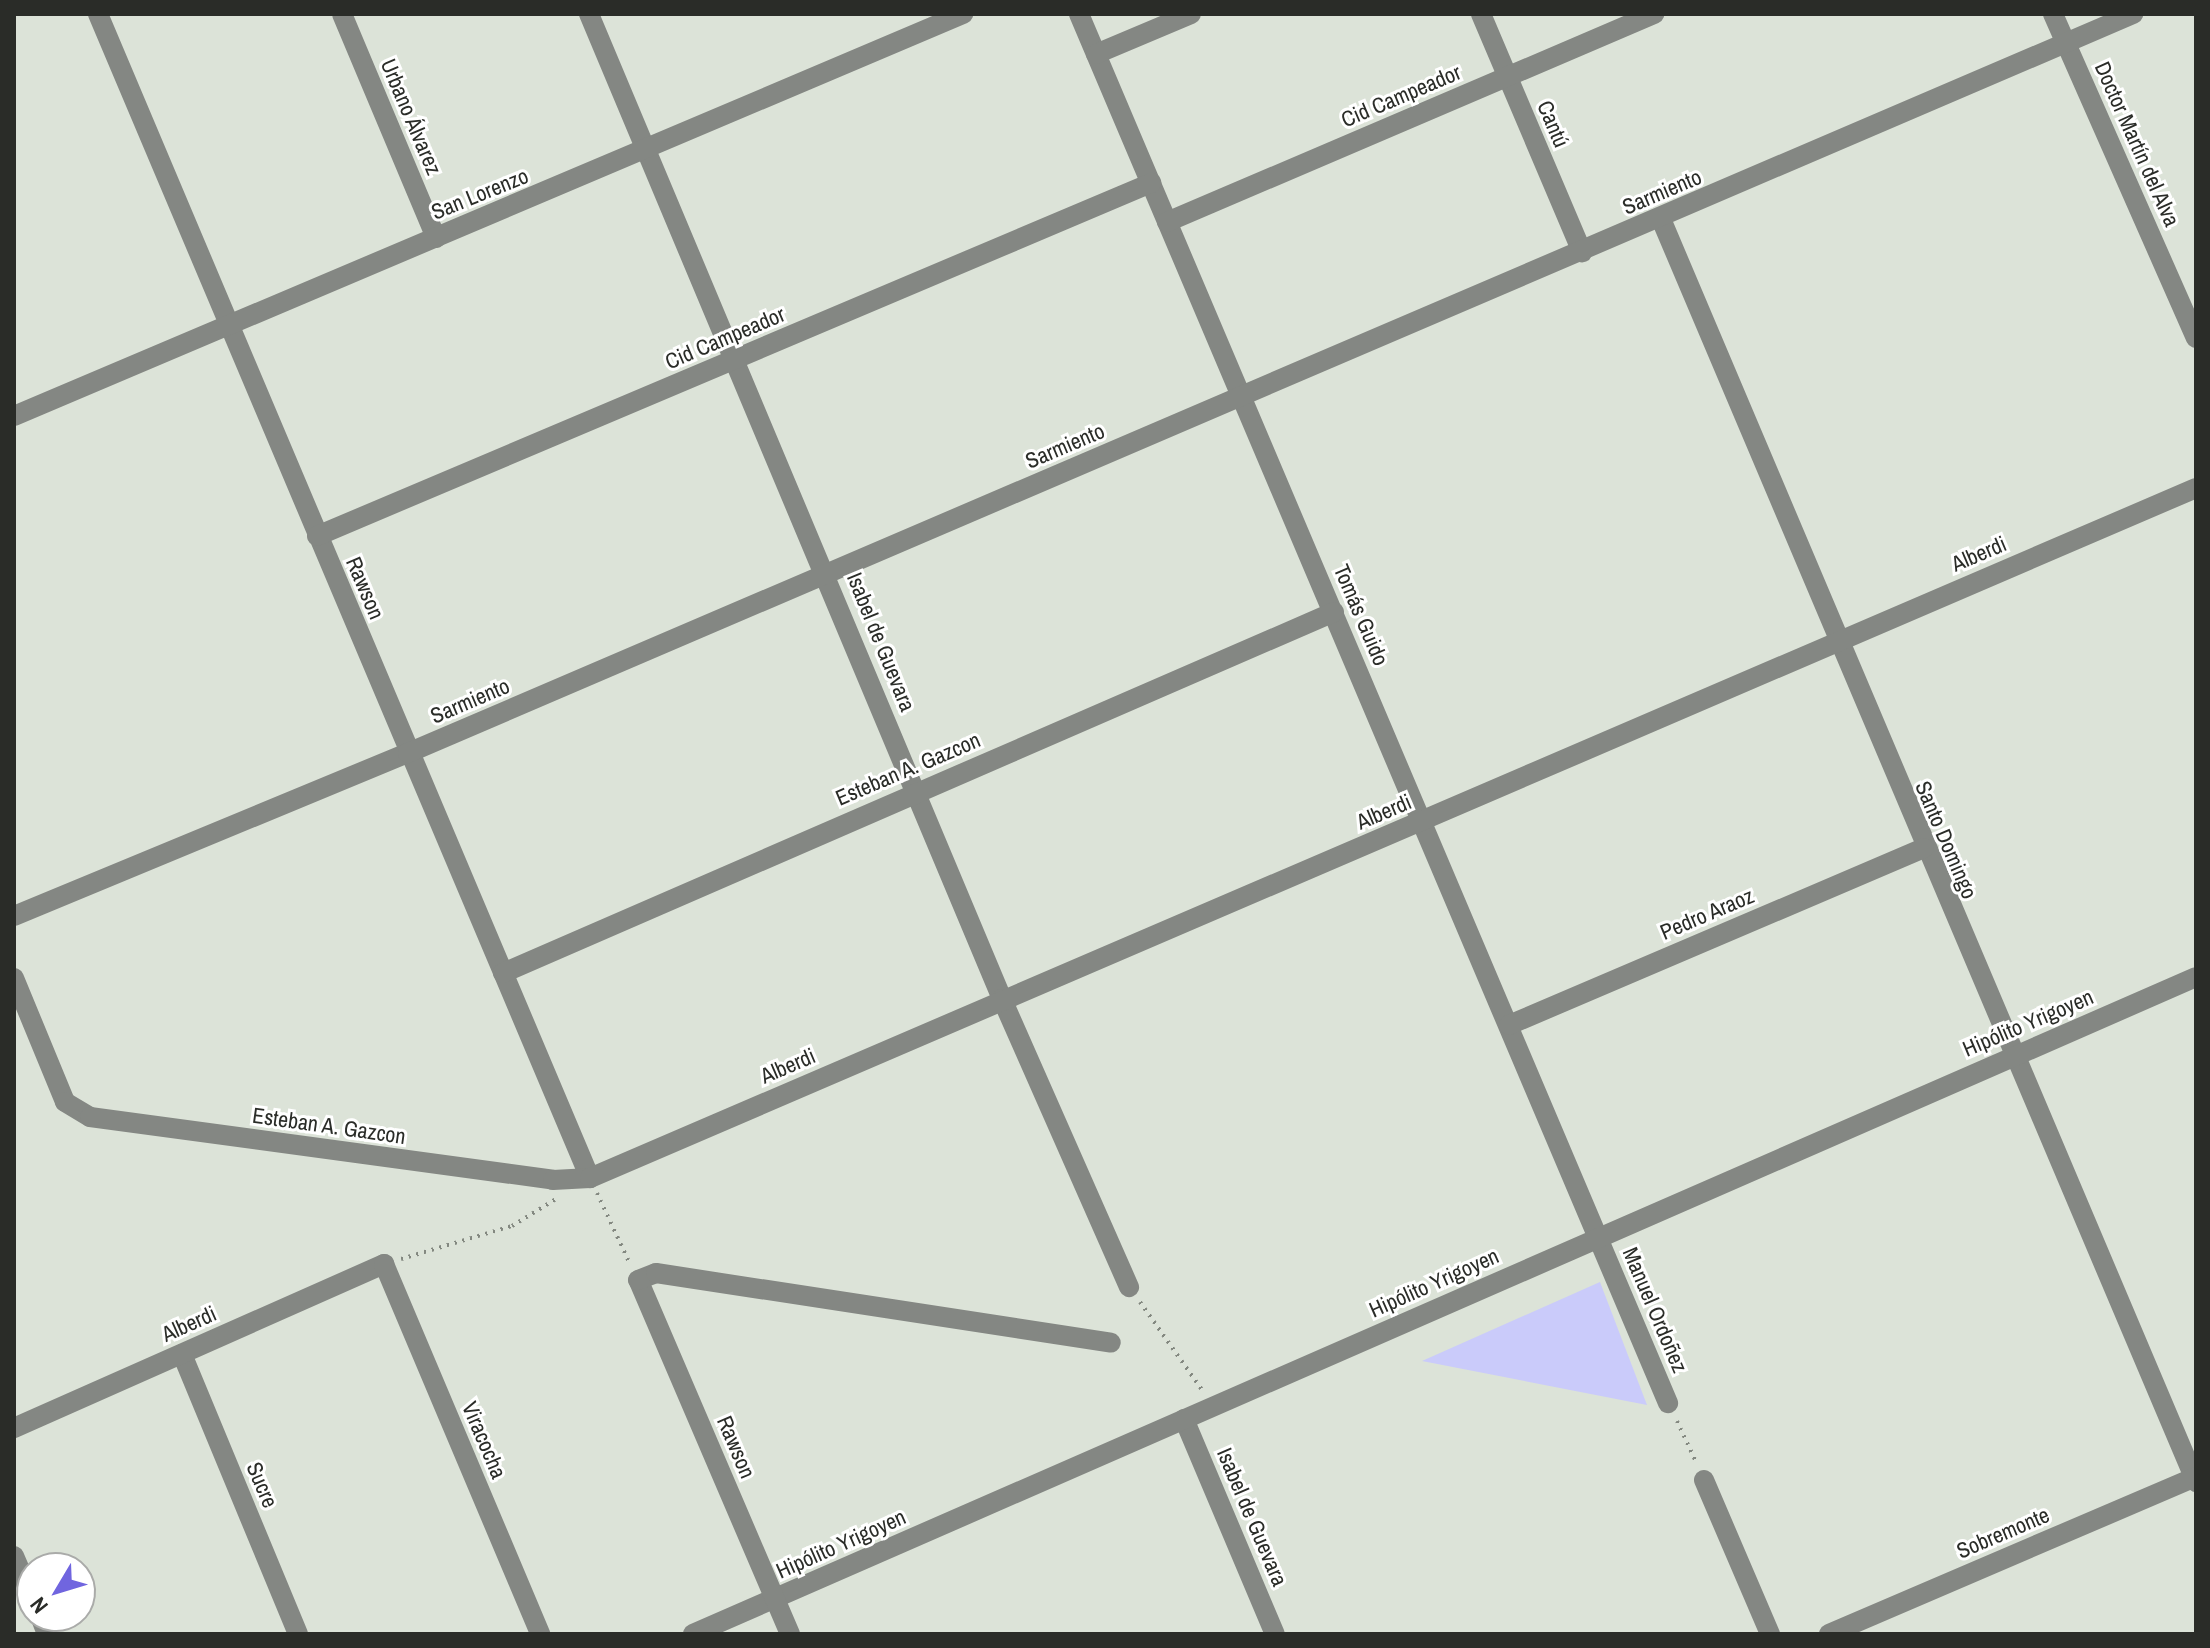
<!DOCTYPE html>
<meta charset="utf-8">
<style>
body{margin:0}
#map{position:relative;width:2210px;height:1648px;overflow:hidden;background:#dce3d8;font-family:"Archivo Narrow",sans-serif}
div>[style]{position:absolute}
[style*='--x']{left:calc(var(--x)*1px);top:calc(var(--y)*1px);width:calc(var(--w)*1px);rotate:calc(var(--a)*1deg)}
.green>*{inset:0;background:#cacbfa}
.path>*{height:4px;margin-top:-2px;transform-origin:0;background:repeating-linear-gradient(90deg,#838880 0 2px,transparent 0 8px)}
.minor>*{height:20px;margin:-10px;padding:0 10px;transform-origin:10px;border-radius:10px;background:#848783}
span{translate:-50% -50%;white-space:nowrap;text-align:center;line-height:1.15;-webkit-text-stroke:6px #fff;paint-order:stroke}
.street-label{font-size:22px;color:#2a2c28}
.frame{position:absolute;inset:0;border:16px solid #2a2c28;pointer-events:none}
.north{position:absolute;left:16px;top:1552px;width:80px;height:80px;box-sizing:border-box;background:#fff;border:2px solid #aaaba9;border-radius:50%;rotate:232deg;font-size:22px;font-weight:700;line-height:32px;text-align:center;color:#2a2c28}
.north::after{content:'';display:block;margin:auto;width:28px;height:36px;background:#7065df;clip-path:polygon(50% 0,100% 100%,50% 72%,0 100%)}
</style>
<div id="map">
<div class="green">
<div style="clip-path:polygon(1600px 1282px,1647px 1405px,1422px 1361px)"></div>
</div>
<div class="path">
<div style="--x:597;--y:1193;--w:76;--a:65.1"></div>
<div style="--x:401;--y:1259;--w:116;--a:-16.6"></div>
<div style="--x:512;--y:1226;--w:52;--a:-31.5"></div>
<div style="--x:1140;--y:1302;--w:108;--a:54.8"></div>
<div style="--x:1677;--y:1421;--w:47;--a:65.1"></div>
</div>
<div class="minor">
<div style="--x:98;--y:14;--w:1264;--a:67.09"></div>
<div style="--x:342;--y:14;--w:243;--a:67.2"></div>
<div style="--x:589;--y:14;--w:1068;--a:67.25"></div>
<div style="--x:1002;--y:999;--w:315;--a:66.2"></div>
<div style="--x:1079;--y:14;--w:1509;--a:67.02"></div>
<div style="--x:1481;--y:14;--w:259;--a:67"></div>
<div style="--x:2053;--y:14;--w:354;--a:66.2"></div>
<div style="--x:1096;--y:54;--w:103;--a:-22.8"></div>
<div style="--x:1661;--y:219;--w:1372;--a:67.04"></div>
<div style="--x:1167;--y:222;--w:530;--a:-23.13"></div>
<div style="--x:14;--y:416;--w:1031;--a:-22.96"></div>
<div style="--x:317;--y:536;--w:906;--a:-22.94"></div>
<div style="--x:14;--y:916;--w:426;--a:-22.5"></div>
<div style="--x:408;--y:753;--w:1877;--a:-23.19"></div>
<div style="--x:503;--y:973;--w:906;--a:-23.48"></div>
<div style="--x:14;--y:978;--w:134;--a:67.6"></div>
<div style="--x:65;--y:1102;--w:29;--a:31"></div>
<div style="--x:90;--y:1117;--w:467;--a:7.7"></div>
<div style="--x:553;--y:1180;--w:37;--a:-3"></div>
<div style="--x:590;--y:1178;--w:1748;--a:-23.25"></div>
<div style="--x:1509;--y:1025;--w:451;--a:-23.1"></div>
<div style="--x:182;--y:1354;--w:303;--a:67.5"></div>
<div style="--x:1184;--y:1419;--w:233;--a:67.1"></div>
<div style="--x:14;--y:1428;--w:405;--a:-23.9"></div>
<div style="--x:384;--y:1264;--w:402;--a:67.1"></div>
<div style="--x:1704;--y:1480;--w:168;--a:66.8"></div>
<div style="--x:14;--y:1556;--w:46;--a:66.8"></div>
<div style="--x:40;--y:1616;--w:19;--a:69"></div>
<div style="--x:693;--y:1634;--w:1640;--a:-23.61"></div>
<div style="--x:790;--y:1634;--w:385;--a:-113.2"></div>
<div style="--x:638;--y:1280;--w:19;--a:-21"></div>
<div style="--x:656;--y:1273;--w:460;--a:8.7"></div>
<div style="--x:1829;--y:1634;--w:399;--a:-23.2"></div>
</div>
<div class="street-label">
<span style="left:1401px;top:96px;rotate:-23deg">Cid Campeador</span>
<span style="left:411px;top:117px;rotate:67deg">Urbano Álvarez</span>
<span style="left:1553px;top:124px;rotate:67deg">Cantú</span>
<span style="left:2137px;top:144px;rotate:66deg">Doctor Martín del Alva</span>
<span style="left:1662px;top:192px;rotate:-23deg">Sarmiento</span>
<span style="left:480px;top:194px;rotate:-22deg">San Lorenzo</span>
<span style="left:725px;top:338px;rotate:-23deg">Cid Campeador</span>
<span style="left:1065px;top:446px;rotate:-23deg">Sarmiento</span>
<span style="left:1979px;top:554px;rotate:-23deg">Alberdi</span>
<span style="left:365px;top:588px;rotate:67deg">Rawson</span>
<span style="left:1361px;top:615px;rotate:67deg">Tomás Guido</span>
<span style="left:881px;top:642px;rotate:68deg">Isabel de Guevara</span>
<span style="left:470px;top:701px;rotate:-23deg">Sarmiento</span>
<span style="left:908px;top:769px;rotate:-23deg">Esteban A. Gazcon</span>
<span style="left:1384px;top:812px;rotate:-23deg">Alberdi</span>
<span style="left:1946px;top:840px;rotate:67deg">Santo Domingo</span>
<span style="left:1707px;top:914px;rotate:-23deg">Pedro Araoz</span>
<span style="left:2028px;top:1023px;rotate:-23deg">Hipólito Yrigoyen</span>
<span style="left:788px;top:1066px;rotate:-23deg">Alberdi</span>
<span style="left:329px;top:1126px;rotate:8deg">Esteban A. Gazcon</span>
<span style="left:1434px;top:1283px;rotate:-24deg">Hipólito Yrigoyen</span>
<span style="left:1655px;top:1310px;rotate:67deg">Manuel Ordoñez</span>
<span style="left:189px;top:1324px;rotate:-24deg">Alberdi</span>
<span style="left:484px;top:1440px;rotate:67deg">Viracocha</span>
<span style="left:736px;top:1447px;rotate:67deg">Rawson</span>
<span style="left:262px;top:1485px;rotate:67deg">Sucre</span>
<span style="left:1252px;top:1517px;rotate:67deg">Isabel de Guevara</span>
<span style="left:2003px;top:1533px;rotate:-23deg">Sobremonte</span>
<span style="left:841px;top:1544px;rotate:-24deg">Hipólito Yrigoyen</span>
</div>
<div class="frame"></div>
<div class="north">N</div>
</div>
